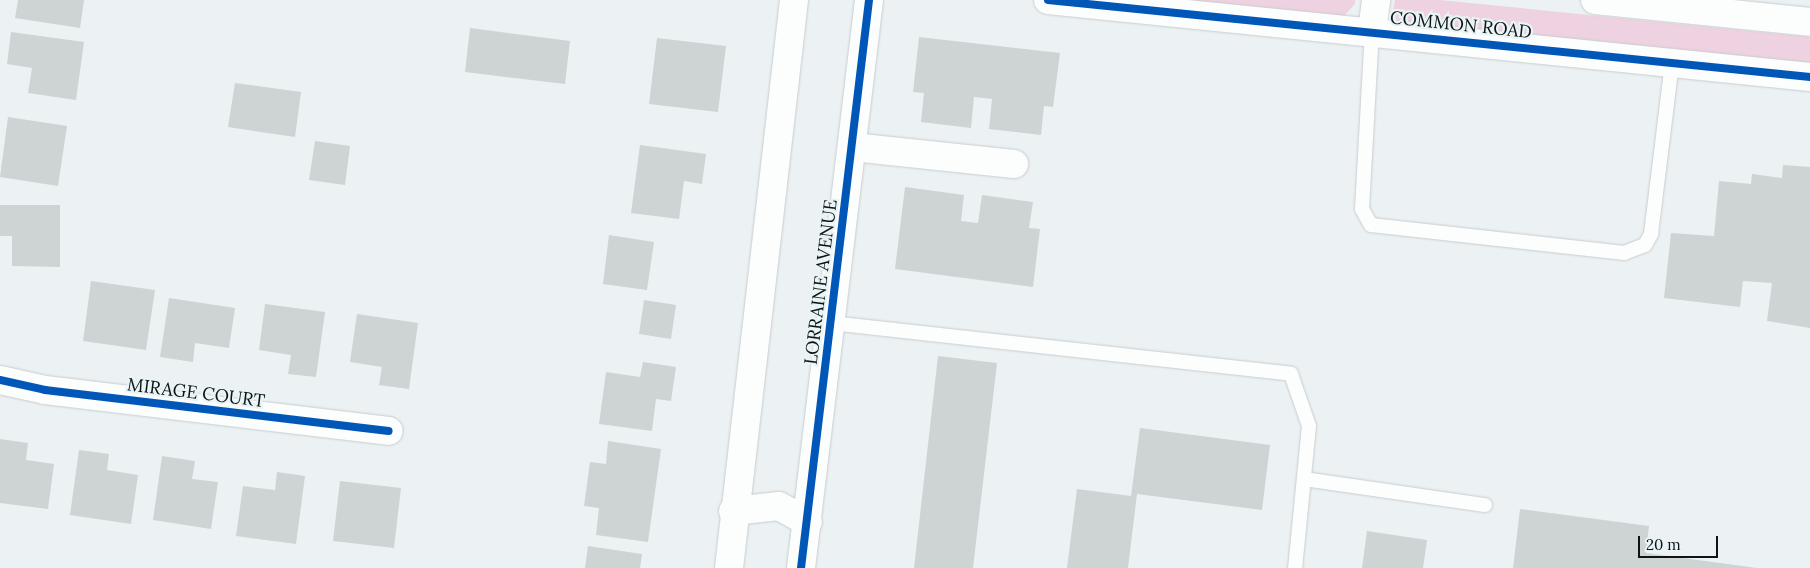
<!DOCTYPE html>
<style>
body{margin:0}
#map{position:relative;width:1810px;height:568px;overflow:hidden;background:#ecf2f4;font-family:Lora,serif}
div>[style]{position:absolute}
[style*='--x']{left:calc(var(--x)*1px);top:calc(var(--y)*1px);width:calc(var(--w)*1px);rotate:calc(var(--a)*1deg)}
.green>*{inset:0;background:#efd2e1}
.building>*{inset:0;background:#ced3d4}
.roads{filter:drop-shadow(0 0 1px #c8ccce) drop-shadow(0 0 1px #c8ccce)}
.lane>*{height:14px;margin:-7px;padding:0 7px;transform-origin:7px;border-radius:7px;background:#fcfdfd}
.street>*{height:28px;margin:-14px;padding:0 14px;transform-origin:14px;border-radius:14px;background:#fcfdfd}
.secondary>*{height:28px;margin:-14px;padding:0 14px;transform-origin:14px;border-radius:14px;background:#fcfdfd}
.cycleway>*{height:8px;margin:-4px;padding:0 4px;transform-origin:4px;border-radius:4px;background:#0057b8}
span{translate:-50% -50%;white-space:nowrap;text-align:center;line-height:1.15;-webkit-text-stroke:4.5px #e9f4f7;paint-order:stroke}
.street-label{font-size:18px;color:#0f1314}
.scale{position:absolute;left:1638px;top:536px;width:80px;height:22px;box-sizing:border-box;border:2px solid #0f1314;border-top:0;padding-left:6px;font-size:15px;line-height:18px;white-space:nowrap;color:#0f1314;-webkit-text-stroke:4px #e9f4f7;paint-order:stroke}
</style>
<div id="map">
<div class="green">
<div style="clip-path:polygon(1176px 0,1355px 0,1355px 4px,1343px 17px)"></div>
<div style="clip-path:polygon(1395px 0,1440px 0,1810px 37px,1810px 65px,1400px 23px,1392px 15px)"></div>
</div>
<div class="building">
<div style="clip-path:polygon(18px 0,84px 0,80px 28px,15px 18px)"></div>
<div style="clip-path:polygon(470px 28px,570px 41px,565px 84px,465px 72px)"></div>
<div style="clip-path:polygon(11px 32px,84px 42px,76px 100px,28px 93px,32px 68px,7px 64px)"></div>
<div style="clip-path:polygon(919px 37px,1060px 53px,1053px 107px,1044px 106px,1041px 135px,989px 129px,992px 99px,974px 97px,971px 128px,921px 122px,924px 93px,913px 92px)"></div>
<div style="clip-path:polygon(657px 38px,726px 46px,718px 112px,649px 104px)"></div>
<div style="clip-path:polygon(235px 83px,301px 92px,295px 137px,228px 127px)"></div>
<div style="clip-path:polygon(8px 117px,67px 126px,58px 186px,0 177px)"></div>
<div style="clip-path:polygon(315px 141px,350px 146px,345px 185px,309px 180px)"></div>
<div style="clip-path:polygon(640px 145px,706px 154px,702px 184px,684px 181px,679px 219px,631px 213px)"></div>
<div style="clip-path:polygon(1783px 165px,1810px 167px,1810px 328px,1767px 321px,1772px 283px,1743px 281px,1740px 307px,1664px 298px,1671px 233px,1714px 236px,1719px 181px,1751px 184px,1752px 174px,1782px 178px)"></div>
<div style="clip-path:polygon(905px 187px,964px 195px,961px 221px,978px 223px,982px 195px,1033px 202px,1029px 228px,1040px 229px,1033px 287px,895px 269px)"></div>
<div style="clip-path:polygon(0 205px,60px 205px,60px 267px,12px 266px,12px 236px,0 236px)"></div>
<div style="clip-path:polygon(609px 235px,654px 242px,647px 290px,603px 284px)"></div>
<div style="clip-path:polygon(91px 281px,155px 290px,146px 350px,83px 341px)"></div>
<div style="clip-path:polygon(169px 298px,235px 308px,229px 348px,195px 343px,193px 362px,160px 357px)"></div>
<div style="clip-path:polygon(644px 300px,676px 305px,671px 339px,639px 334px)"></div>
<div style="clip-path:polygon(265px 304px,325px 312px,316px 377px,288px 374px,291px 355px,259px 350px)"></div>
<div style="clip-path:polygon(357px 314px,418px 323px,409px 389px,379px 385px,382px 367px,350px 362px)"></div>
<div style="clip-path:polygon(938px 356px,997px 363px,973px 568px,914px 568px)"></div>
<div style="clip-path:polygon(643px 362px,676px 367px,671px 401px,656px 399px,652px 431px,599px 424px,606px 372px,640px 377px)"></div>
<div style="clip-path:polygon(1140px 428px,1270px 445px,1262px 510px,1137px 494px,1128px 568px,1067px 568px,1077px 489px,1131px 496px)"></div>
<div style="clip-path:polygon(0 439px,28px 443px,26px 460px,54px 464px,48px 509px,0 503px)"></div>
<div style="clip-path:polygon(608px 441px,661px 449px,648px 542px,596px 535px,599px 508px,584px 506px,590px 462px,606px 464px)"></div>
<div style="clip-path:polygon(79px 450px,109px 454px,107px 470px,138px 475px,131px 524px,70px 515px)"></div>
<div style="clip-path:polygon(162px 456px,195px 461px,192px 479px,218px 482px,211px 529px,153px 520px)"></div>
<div style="clip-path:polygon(277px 472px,305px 476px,296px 544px,236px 536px,243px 486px,275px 490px)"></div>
<div style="clip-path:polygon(340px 481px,401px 488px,394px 548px,333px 541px)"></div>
<div style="clip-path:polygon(1520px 509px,1649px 526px,1646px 553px,1757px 568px,1513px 568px)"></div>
<div style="clip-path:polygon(1367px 531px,1427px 540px,1423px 568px,1362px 568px)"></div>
<div style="clip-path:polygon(588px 546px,642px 554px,640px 568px,585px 568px)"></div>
</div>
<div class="roads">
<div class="lane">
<div style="--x:1372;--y:30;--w:179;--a:93.2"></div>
<div style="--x:1362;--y:209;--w:18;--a:61"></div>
<div style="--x:1371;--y:225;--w:255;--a:6.3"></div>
<div style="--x:1624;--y:253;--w:22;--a:-21"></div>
<div style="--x:1645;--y:245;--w:13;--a:-61"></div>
<div style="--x:1651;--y:234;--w:172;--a:-83"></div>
<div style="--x:831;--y:323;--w:463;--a:6.3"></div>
<div style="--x:1291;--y:374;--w:55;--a:70.9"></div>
<div style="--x:1309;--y:426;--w:143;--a:95.6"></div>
<div style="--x:1304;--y:479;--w:183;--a:8.2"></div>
</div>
<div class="street">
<div style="--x:1048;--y:0;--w:766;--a:5.77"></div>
<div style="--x:1595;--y:0;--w:216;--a:5.8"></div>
<div style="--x:1372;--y:30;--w:30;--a:-82"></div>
<div style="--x:852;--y:147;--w:163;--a:6"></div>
<div style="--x:0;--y:380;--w:46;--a:12.5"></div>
<div style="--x:45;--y:390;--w:346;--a:6.8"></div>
</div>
<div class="secondary">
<div style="--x:733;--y:511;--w:46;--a:-6.2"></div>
<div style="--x:779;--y:506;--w:33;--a:29"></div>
<div style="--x:729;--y:568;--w:572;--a:-83.47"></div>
<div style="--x:801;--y:568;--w:572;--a:-83.17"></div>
</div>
</div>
<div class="cycleway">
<div style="--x:1048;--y:0;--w:766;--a:5.77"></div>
<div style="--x:0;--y:380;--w:46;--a:12.5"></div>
<div style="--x:45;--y:390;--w:346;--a:6.8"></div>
<div style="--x:801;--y:568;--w:572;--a:-83.17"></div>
</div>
<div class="street-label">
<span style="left:1461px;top:25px;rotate:6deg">COMMON ROAD</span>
<span style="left:821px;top:282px;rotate:-83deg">LORRAINE AVENUE</span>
<span style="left:196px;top:393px;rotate:7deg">MIRAGE COURT</span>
</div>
<div class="scale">20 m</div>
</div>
